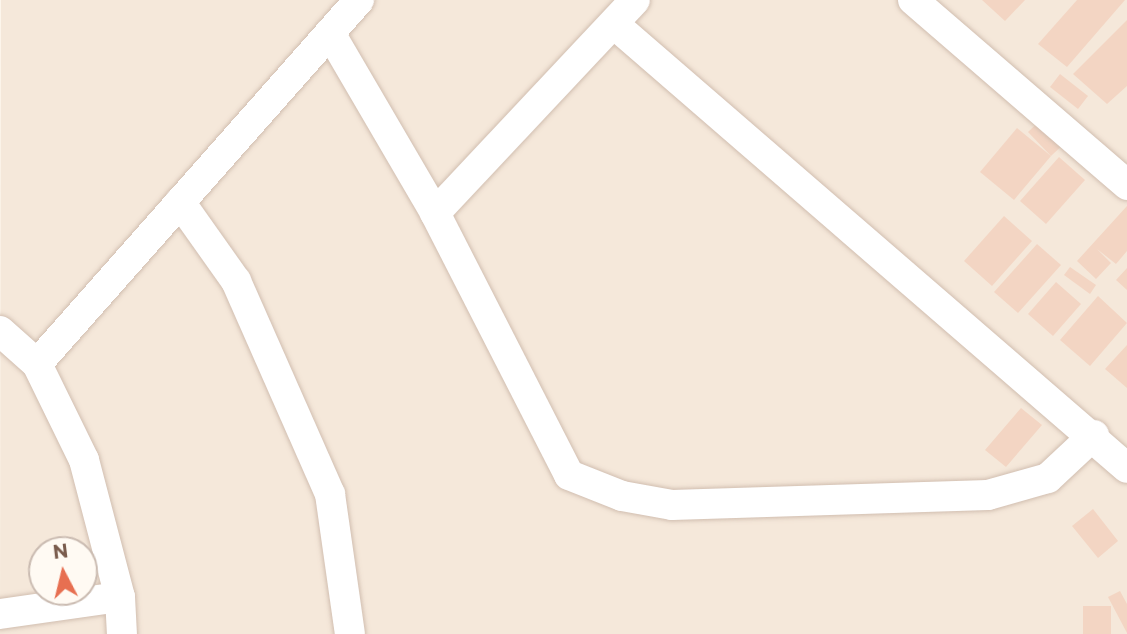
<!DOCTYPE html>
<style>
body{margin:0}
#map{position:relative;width:1127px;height:634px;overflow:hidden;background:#fdf6ec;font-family:Montserrat,sans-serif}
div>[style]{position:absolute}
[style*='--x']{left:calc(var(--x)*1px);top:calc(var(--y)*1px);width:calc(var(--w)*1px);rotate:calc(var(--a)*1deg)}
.residential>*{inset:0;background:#f5e8da}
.building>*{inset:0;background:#f3d5c3}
.roads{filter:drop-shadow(0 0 2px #d1beb0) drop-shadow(0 0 2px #d1beb0)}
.minor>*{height:30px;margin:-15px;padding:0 15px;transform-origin:15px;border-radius:15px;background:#fff}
span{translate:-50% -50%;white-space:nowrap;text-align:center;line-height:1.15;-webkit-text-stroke:5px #fffaf3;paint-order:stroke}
.north{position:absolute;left:28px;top:536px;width:70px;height:70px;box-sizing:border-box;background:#fffaf3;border:2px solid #cabbb1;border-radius:50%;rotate:353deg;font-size:19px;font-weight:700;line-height:28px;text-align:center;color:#7a5c4d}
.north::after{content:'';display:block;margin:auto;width:24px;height:32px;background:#e76f51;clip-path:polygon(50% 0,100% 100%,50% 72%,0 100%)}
</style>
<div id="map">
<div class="residential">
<div style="clip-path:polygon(evenodd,1127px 0,1127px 634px,0 634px,1px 0,1127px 0,42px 550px,84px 550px,84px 592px,42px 592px,42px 550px)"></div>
</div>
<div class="building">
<div style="clip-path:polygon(982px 0,1025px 0,1005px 21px)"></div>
<div style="clip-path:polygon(1077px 0,1125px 0,1067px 67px,1038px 44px)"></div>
<div style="clip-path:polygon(1127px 20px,1127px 86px,1107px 104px,1073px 74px)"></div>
<div style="clip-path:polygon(1060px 74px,1088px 96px,1078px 109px,1050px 87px)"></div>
<div style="clip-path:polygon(1044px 117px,1067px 141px,1051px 156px,1028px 132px)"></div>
<div style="clip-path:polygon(1017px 128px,1051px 156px,1014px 200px,980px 172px)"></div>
<div style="clip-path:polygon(1059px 157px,1085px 180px,1046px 224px,1020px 201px)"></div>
<div style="clip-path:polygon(1127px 206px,1127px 251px,1116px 264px,1097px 249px,1111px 263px,1096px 279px,1077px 261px)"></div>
<div style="clip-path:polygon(1004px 216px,1032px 241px,992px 286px,964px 261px)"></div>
<div style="clip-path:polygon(1037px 244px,1061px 265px,1018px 313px,994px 292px)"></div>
<div style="clip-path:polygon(1070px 267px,1096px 285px,1090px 294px,1064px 275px)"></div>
<div style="clip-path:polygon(1127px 268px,1127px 290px,1116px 280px)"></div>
<div style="clip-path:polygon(1056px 282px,1081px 304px,1053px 336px,1028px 314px)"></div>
<div style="clip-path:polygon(1098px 296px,1127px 323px,1090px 366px,1060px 340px)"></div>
<div style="clip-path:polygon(1127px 345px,1127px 388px,1105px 369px)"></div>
<div style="clip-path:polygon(1021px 408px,1042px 425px,1006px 467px,985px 450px)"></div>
<div style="clip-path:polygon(1093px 509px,1118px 541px,1098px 558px,1072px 526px)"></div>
<div style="clip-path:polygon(1120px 591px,1127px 604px,1127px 633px,1108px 597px)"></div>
<div style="clip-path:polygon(1083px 606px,1111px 606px,1111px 634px,1083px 634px)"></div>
</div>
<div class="roads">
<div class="minor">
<div style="--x:913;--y:0;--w:283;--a:40.8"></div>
<div style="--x:614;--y:24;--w:678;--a:40.88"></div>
<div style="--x:330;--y:33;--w:208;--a:59.7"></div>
<div style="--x:435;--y:213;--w:294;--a:62.9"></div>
<div style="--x:569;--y:475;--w:57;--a:21.6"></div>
<div style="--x:622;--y:496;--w:51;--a:10.2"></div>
<div style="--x:672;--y:505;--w:316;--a:-1.8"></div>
<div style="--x:988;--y:495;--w:62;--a:-15.8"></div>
<div style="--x:1048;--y:478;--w:63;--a:-43.1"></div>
<div style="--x:180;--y:202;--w:97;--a:54.7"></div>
<div style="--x:236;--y:281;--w:233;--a:66.2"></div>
<div style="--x:330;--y:494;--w:141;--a:81.9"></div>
<div style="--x:435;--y:213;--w:292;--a:-46.8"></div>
<div style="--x:0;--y:331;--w:50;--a:41.7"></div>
<div style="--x:37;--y:364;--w:107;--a:63.9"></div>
<div style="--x:84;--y:460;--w:142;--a:75.3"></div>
<div style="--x:120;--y:597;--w:37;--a:87"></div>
<div style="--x:37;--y:364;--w:486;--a:-48.5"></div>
<div style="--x:0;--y:614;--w:121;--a:-8.1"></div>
</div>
</div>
<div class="north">N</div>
</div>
